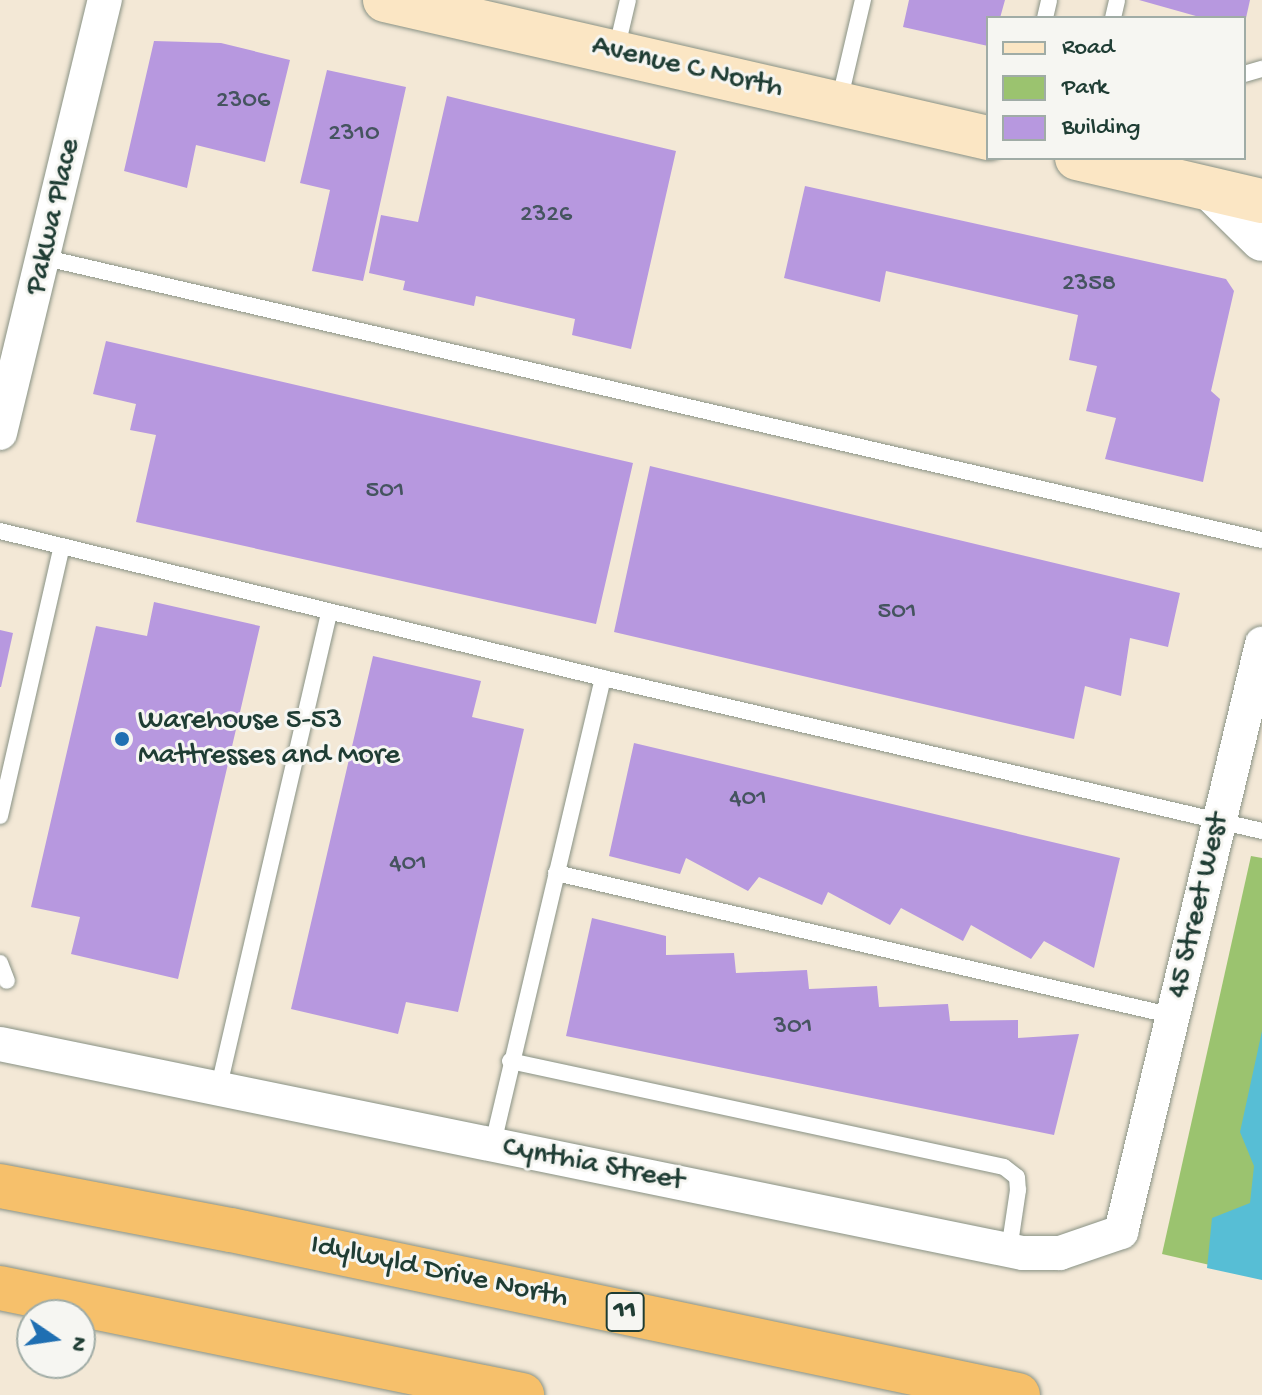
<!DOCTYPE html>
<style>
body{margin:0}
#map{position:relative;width:1262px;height:1395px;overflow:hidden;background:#f3e8d6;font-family:"Gochi Hand",sans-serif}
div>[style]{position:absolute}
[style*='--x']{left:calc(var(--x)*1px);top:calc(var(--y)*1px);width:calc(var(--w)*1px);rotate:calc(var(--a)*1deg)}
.green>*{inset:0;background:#9bc36f}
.water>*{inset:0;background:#57bed5}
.building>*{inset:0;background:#b798df}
.roads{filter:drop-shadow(0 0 2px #899285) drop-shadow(0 0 2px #899285)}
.service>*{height:16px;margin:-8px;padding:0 8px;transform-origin:8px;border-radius:8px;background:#fff}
.minor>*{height:34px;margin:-17px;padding:0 17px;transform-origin:17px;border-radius:17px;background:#fff}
.tertiary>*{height:42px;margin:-21px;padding:0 21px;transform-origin:21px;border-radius:21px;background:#fff}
.secondary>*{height:44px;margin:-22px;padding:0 22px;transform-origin:22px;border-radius:22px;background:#fbe6c4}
.motorway>*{height:44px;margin:-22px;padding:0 22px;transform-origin:22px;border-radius:22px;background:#f6c06b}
.dots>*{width:22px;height:22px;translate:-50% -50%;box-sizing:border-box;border:4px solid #f6f6f2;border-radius:50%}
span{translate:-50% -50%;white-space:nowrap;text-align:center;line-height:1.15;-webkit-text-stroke:6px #f6f6f2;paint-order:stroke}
.number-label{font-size:26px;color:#45545f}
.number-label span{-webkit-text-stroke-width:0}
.shield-label span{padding:2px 6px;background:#f6f6f2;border:2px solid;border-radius:6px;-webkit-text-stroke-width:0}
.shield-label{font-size:28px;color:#1f3d34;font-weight:700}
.street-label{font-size:30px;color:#1f3d34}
.poi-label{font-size:30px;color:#1f3d34}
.left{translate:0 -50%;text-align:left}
.legend{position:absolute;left:986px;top:16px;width:260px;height:144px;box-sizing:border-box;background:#f6f6f2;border:2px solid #a0aca6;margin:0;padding:10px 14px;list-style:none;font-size:24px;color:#1f3d34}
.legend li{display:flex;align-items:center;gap:16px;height:40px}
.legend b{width:40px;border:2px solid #a0aca6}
.north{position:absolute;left:16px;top:1299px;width:80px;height:80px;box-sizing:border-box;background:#f6f6f2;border:2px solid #a0aca6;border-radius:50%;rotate:103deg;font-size:22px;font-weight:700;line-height:32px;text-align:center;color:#1f3d34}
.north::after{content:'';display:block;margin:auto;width:28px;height:36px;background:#1f6fb2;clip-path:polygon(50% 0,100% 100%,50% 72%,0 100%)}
</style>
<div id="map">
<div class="green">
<div style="clip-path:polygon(1251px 856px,1262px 858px,1262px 1277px,1162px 1254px)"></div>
</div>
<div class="water">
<div style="clip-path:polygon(1262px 1031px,1262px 1280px,1207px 1268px,1212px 1218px,1250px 1203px,1254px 1166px,1240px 1132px)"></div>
</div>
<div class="building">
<div style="clip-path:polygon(909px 0,1005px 0,1000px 18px,988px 18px,988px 46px,903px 27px)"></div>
<div style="clip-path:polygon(1139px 0,1250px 0,1246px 18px,1203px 18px)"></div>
<div style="clip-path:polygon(154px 41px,221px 43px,290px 60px,265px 162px,196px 145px,187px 188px,124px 171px)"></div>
<div style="clip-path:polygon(327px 70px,406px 87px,363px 281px,312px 271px,330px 190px,300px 183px)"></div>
<div style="clip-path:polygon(447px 96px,676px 151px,631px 349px,572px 335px,575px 319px,476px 296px,474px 306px,403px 290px,405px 281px,369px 273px,381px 215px,418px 222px)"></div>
<div style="clip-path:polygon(805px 186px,1226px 279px,1234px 291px,1211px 391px,1220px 399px,1203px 482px,1105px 459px,1116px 418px,1086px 411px,1097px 366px,1069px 360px,1078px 315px,886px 271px,880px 302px,784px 278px)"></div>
<div style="clip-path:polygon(106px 341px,633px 463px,596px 624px,136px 522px,156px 435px,130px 430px,136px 404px,93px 394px)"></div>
<div style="clip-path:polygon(650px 466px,1180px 593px,1168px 647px,1130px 638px,1121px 696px,1085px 686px,1074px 739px,614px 632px)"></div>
<div style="clip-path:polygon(154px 602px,260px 626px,178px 979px,71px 954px,80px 917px,31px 907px,96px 626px,147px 636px)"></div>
<div style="clip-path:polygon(0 630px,13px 633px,1px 687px,0 687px)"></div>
<div style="clip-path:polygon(373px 656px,481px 681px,472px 717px,524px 729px,458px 1012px,406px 1002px,398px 1034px,291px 1009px)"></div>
<div style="clip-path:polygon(634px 743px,1120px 858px,1094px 968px,1044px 941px,1031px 959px,971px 925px,963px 941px,901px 908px,890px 925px,828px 892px,822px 905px,759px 877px,748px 891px,686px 858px,680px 874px,609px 856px)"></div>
<div style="clip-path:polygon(592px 918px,666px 936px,666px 955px,734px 953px,736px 973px,807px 970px,809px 989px,877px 986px,879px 1007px,948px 1004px,950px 1021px,1018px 1020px,1018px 1038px,1079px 1034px,1054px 1135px,566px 1036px)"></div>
</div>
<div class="roads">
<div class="service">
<div style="--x:1045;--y:18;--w:18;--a:-77"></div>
<div style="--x:1113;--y:18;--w:18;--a:-77"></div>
<div style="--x:616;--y:51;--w:52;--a:-76.8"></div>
<div style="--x:1244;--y:74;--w:19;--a:-16"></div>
<div style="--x:839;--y:102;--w:105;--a:-76.8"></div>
<div style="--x:46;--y:258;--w:1248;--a:13.06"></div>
<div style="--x:0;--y:531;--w:621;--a:13.7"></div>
<div style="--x:603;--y:678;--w:480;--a:103.3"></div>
<div style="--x:603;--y:678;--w:677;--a:13.07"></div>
<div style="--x:0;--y:816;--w:274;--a:-77.1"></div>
<div style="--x:556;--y:873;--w:634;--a:13.03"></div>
<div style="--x:0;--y:963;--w:19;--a:69"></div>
<div style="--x:510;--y:1061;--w:505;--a:12.11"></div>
<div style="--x:1004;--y:1167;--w:16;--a:38"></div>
<div style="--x:1017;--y:1177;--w:13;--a:86"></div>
<div style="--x:1018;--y:1190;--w:61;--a:98.5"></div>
<div style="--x:219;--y:1086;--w:486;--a:-76.9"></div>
</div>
<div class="minor">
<div style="--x:0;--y:433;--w:446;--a:-76.4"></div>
<div style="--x:0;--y:1044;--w:1044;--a:11.55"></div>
<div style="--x:1023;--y:1253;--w:37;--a:0"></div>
<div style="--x:1060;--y:1253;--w:65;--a:-19"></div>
<div style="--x:1121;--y:1232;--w:605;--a:-76.52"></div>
</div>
<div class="tertiary">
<div style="--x:1211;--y:190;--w:71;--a:44.4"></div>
</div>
<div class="secondary">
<div style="--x:385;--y:0;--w:619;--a:12.89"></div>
<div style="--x:1077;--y:158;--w:190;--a:13.1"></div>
</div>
<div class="motorway">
<div style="--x:0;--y:1186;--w:235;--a:10.8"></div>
<div style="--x:231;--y:1230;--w:804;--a:11.84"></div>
<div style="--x:0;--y:1288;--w:533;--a:11.58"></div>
</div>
</div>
<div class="dots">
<div style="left:122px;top:739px;background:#1f6fb2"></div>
</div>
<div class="number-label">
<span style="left:243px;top:102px">2306</span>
<span style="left:354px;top:135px">2310</span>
<span style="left:546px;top:216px">2326</span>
<span style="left:1089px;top:285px">2358</span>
<span style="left:385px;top:492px">501</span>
<span style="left:897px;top:613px">501</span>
<span style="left:748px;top:800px">401</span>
<span style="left:408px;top:865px">401</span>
<span style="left:793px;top:1028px">301</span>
</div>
<div class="shield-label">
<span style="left:625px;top:1312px">11</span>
</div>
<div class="street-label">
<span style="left:687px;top:69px;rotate:13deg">Avenue C North</span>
<span style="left:55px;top:217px;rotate:-77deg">Pakwa Place</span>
<span style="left:1200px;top:906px;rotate:-77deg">45 Street West</span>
<span style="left:593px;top:1166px;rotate:11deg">Cynthia Street</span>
<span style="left:439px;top:1273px;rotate:12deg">Idylwyld Drive North</span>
</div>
<div class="poi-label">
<span class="left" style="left:138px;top:739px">Warehouse 5-53<br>Mattresses and More</span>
</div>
<ul class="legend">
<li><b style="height:10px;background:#fbe6c4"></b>Road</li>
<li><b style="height:22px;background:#9bc36f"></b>Park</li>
<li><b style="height:22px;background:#b798df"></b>Building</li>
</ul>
<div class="north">N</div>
</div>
